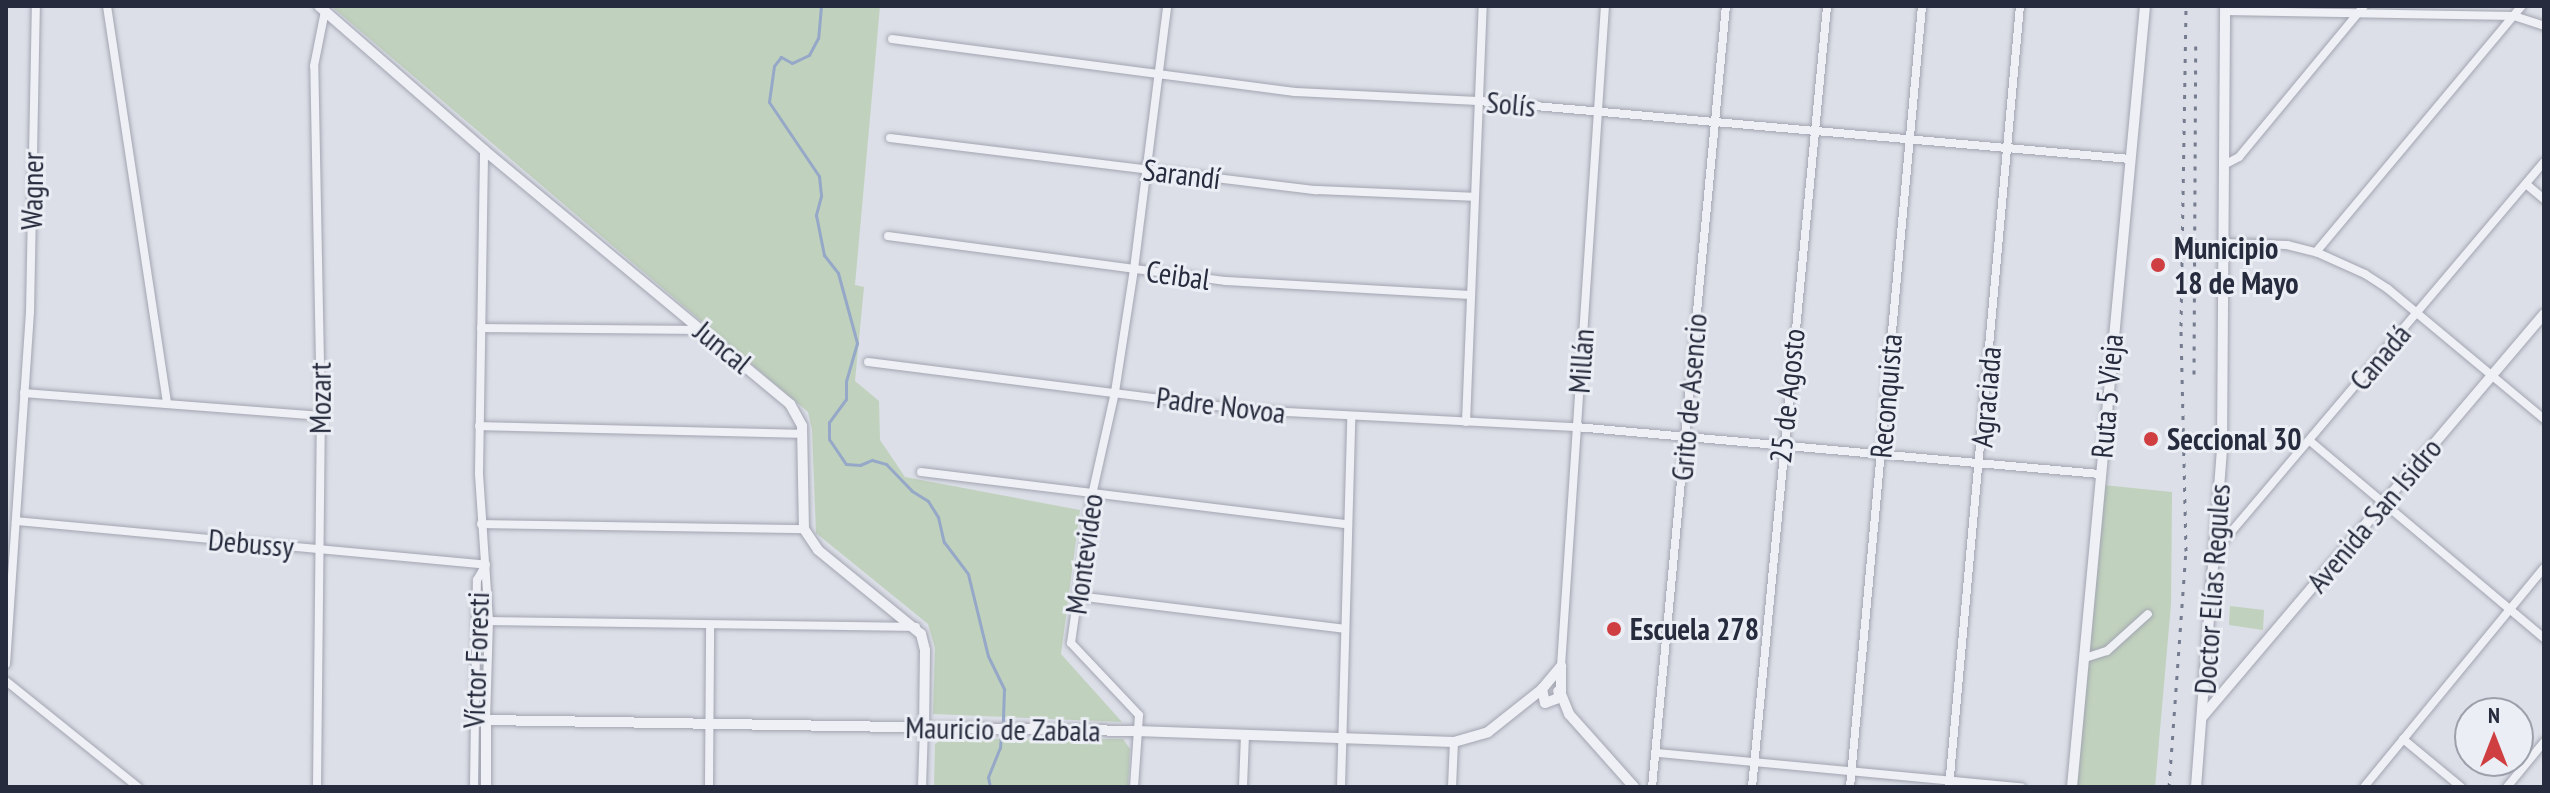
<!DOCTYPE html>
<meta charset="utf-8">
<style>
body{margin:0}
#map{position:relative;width:2550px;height:793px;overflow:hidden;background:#dcdfe7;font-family:"PT Sans Narrow",sans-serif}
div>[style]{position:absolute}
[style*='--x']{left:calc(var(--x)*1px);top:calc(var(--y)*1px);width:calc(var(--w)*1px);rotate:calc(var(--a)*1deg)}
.green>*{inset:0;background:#c0d1bd}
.stream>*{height:3px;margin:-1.5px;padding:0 1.5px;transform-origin:1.5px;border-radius:1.5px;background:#96a8c8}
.roads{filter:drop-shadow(0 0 2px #a2a5b1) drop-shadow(0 0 2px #a2a5b1)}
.minor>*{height:8px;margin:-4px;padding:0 4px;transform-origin:4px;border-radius:4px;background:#eff0f5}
.tertiary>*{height:10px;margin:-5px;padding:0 5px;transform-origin:5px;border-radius:5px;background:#eff0f5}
.rail>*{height:3px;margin-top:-1.5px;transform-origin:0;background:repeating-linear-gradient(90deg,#767c90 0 4px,transparent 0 12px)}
.dots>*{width:22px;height:22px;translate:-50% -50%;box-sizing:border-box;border:4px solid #ebeef4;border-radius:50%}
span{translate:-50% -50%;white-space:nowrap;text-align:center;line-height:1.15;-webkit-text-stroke:6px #ebeef4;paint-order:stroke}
.street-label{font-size:30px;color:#262b3d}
.poi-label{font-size:30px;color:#262b3d;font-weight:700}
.left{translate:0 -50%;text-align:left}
.frame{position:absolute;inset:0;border:8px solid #262b3d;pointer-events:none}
.north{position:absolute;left:2454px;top:697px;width:80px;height:80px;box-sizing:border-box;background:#ebeef4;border:2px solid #9ca0ab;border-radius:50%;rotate:0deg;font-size:22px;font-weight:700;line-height:32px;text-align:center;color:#262b3d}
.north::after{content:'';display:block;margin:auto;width:28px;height:36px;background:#cf3e41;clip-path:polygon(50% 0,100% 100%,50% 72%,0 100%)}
</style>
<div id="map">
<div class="green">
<div style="clip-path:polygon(331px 6px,880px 6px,855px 285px,864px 287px,855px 381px,879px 401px,880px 440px,905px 477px,1080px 510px,1061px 654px,1122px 722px,933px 714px,935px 648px,928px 624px,816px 533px,812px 429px,808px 412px)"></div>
<div style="clip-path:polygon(2103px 485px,2172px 492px,2171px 604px,2155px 787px,2075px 787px)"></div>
<div style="clip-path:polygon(2230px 606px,2264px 610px,2263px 630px,2229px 625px)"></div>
<div style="clip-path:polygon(942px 739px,1123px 739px,1130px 749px,1128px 787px,934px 787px,935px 744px)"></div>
</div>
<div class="stream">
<div style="--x:821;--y:6;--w:32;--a:95"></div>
<div style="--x:818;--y:38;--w:19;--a:118"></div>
<div style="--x:809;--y:55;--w:19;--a:155"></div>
<div style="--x:792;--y:63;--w:13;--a:-151"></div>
<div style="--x:781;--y:57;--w:11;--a:128"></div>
<div style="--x:774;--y:66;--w:36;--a:98"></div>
<div style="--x:769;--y:102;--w:89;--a:56"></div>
<div style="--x:819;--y:176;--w:20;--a:84"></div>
<div style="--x:821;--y:196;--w:20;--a:105"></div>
<div style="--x:816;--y:215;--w:41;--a:78.7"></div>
<div style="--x:824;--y:255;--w:23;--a:52"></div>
<div style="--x:838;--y:273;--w:73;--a:74.8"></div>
<div style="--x:857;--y:343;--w:40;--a:106"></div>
<div style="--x:846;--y:381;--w:18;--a:90"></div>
<div style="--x:846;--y:399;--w:29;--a:126"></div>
<div style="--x:829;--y:422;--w:17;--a:90"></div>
<div style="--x:829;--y:439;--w:30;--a:56"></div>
<div style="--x:846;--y:464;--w:14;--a:4"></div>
<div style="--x:860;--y:465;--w:13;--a:-23"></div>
<div style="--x:872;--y:460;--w:15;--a:16"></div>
<div style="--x:886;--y:464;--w:37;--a:46"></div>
<div style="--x:912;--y:491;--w:19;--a:32"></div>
<div style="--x:928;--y:501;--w:19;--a:58"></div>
<div style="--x:938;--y:517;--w:26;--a:77"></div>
<div style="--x:944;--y:542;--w:40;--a:53"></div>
<div style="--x:968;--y:574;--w:84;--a:76.3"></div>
<div style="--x:988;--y:656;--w:37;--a:64"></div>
<div style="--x:1004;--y:689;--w:35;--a:92"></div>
<div style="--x:990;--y:787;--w:10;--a:-101"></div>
<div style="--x:988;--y:777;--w:31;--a:-68"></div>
<div style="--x:1000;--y:748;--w:14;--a:-86"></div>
</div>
<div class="roads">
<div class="minor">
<div style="--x:107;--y:6;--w:402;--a:81.4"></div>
<div style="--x:2225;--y:11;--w:289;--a:1"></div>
<div style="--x:2514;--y:16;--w:32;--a:18"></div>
<div style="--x:892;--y:39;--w:406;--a:7.5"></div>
<div style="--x:1295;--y:92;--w:184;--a:2.8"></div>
<div style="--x:1479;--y:101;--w:654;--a:5.09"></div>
<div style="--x:890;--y:138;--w:429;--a:7"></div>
<div style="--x:1316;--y:190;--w:158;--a:2.5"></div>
<div style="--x:2224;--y:165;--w:17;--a:-28"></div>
<div style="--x:2239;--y:157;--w:196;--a:-50.4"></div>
<div style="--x:2526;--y:184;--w:23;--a:40"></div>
<div style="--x:888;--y:236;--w:341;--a:7.6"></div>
<div style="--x:1226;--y:281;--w:245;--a:3.3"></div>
<div style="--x:2224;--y:243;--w:63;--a:1.8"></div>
<div style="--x:2287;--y:245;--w:30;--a:14"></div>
<div style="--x:2316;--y:252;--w:54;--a:24.2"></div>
<div style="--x:2365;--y:274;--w:27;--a:33"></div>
<div style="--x:2388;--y:289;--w:203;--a:39.8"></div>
<div style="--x:2316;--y:252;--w:321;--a:-50.1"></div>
<div style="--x:481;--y:328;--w:219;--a:0.5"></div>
<div style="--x:868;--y:362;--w:383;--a:7.2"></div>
<div style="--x:1248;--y:410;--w:328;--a:3"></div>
<div style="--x:1576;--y:427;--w:526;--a:5.13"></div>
<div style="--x:24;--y:393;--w:298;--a:4.4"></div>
<div style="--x:1466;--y:422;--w:416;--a:-87.7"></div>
<div style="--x:479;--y:426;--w:324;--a:1.4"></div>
<div style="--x:2310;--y:441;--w:306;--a:40.1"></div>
<div style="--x:921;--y:472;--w:429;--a:7"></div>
<div style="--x:16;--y:521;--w:472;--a:5.3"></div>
<div style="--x:481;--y:524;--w:323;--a:0.9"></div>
<div style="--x:2215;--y:551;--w:509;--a:-49.78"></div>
<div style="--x:1077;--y:596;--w:269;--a:7"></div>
<div style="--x:489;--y:621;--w:427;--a:0.8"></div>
<div style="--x:2085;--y:658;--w:23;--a:-18"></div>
<div style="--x:2107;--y:651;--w:55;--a:-42.1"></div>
<div style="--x:6;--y:664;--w:353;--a:-86.1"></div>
<div style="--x:30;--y:312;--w:306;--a:-88.9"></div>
<div style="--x:1561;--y:666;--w:661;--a:-86.19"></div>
<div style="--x:6;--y:681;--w:169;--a:38.8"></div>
<div style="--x:474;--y:720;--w:12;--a:0"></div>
<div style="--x:486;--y:720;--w:99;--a:-88.3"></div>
<div style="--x:489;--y:621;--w:148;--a:-93.9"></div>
<div style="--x:479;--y:473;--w:323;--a:-89.1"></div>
<div style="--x:2403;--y:739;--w:75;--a:39.6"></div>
<div style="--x:1658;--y:753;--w:365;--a:5.4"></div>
<div style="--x:317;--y:787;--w:371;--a:-89.4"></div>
<div style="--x:321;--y:416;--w:350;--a:-91.1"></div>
<div style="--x:314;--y:66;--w:56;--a:-78.7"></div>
<div style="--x:474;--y:787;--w:207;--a:-89.2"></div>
<div style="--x:477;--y:580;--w:16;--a:-60"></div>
<div style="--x:709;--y:787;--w:161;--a:-89.6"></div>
<div style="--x:922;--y:787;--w:59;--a:-88.1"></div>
<div style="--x:1134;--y:787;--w:72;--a:-86"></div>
<div style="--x:1139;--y:715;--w:99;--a:-133.4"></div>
<div style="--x:1071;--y:643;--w:149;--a:-81.9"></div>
<div style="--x:1092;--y:495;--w:106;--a:-77.4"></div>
<div style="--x:1115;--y:392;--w:124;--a:-81.2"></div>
<div style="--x:1134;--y:269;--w:265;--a:-82.8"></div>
<div style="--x:1243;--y:787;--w:52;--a:-87.8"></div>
<div style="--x:1341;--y:787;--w:369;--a:-88.4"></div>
<div style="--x:1452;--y:787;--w:45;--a:-87.5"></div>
<div style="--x:1652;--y:787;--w:784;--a:-84.59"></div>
<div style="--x:1752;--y:787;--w:785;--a:-84.51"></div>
<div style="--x:1850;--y:787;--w:784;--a:-84.73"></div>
<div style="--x:1949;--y:787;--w:784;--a:-84.81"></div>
<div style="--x:2364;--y:787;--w:283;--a:-50.6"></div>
<div style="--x:2507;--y:787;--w:58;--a:-50.6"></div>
</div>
<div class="tertiary">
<div style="--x:319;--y:6;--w:219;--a:41.1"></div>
<div style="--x:484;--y:150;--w:398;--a:39.7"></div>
<div style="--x:790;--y:404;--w:25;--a:61"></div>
<div style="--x:802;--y:426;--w:103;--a:88.9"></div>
<div style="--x:804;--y:529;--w:25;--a:56"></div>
<div style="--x:818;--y:550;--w:133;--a:39.2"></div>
<div style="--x:921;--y:634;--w:16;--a:76"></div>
<div style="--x:925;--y:650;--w:78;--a:90.7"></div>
<div style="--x:1561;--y:667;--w:27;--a:90"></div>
<div style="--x:1561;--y:694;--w:22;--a:68"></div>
<div style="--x:1569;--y:714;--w:98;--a:48.3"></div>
<div style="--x:1542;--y:689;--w:14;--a:78"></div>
<div style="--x:1545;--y:703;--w:12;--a:-20"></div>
<div style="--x:1556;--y:699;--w:7;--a:-45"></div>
<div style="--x:1561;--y:694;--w:4;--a:-135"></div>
<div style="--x:2203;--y:716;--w:527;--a:-49.69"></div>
<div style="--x:486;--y:787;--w:67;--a:-90"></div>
<div style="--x:486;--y:720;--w:650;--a:0.97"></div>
<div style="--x:1136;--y:731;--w:318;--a:2"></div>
<div style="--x:1454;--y:742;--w:35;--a:-16"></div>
<div style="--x:1488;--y:732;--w:69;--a:-38.5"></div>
<div style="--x:1542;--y:689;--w:30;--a:-50"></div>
<div style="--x:2072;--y:787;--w:784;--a:-84.66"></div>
<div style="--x:2196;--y:787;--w:339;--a:-85.6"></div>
<div style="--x:2222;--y:449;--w:443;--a:-89.6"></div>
</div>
</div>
<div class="rail">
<div style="--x:2194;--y:374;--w:328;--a:-89.7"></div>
<div style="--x:2169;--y:787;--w:237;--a:-85.9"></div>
<div style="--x:2186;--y:551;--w:225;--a:-91.3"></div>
<div style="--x:2181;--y:326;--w:320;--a:-89.1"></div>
</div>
<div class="dots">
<div style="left:2158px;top:265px;background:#cf3e41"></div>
<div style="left:2151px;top:439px;background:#cf3e41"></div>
<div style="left:1614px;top:629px;background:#cf3e41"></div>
</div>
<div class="street-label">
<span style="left:1511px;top:104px;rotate:5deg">Solís</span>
<span style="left:1182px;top:174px;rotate:7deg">Sarandí</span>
<span style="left:32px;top:191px;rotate:-89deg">Wagner</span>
<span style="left:1178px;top:275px;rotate:8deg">Ceibal</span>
<span style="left:723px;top:347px;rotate:39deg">Juncal</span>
<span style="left:2380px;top:357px;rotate:-50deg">Canadá</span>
<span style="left:1581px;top:361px;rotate:-86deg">Millán</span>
<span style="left:1787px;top:396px;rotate:-84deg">25 de Agosto</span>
<span style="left:1886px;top:396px;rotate:-85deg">Reconquista</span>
<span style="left:2107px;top:396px;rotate:-85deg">Ruta 5 Vieja</span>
<span style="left:1689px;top:397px;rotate:-85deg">Grito de Asencio</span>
<span style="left:1986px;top:397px;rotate:-85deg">Agraciada</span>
<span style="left:320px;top:398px;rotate:-90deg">Mozart</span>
<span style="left:1221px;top:405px;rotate:7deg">Padre Novoa</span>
<span style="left:2374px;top:515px;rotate:-50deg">Avenida San Isidro</span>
<span style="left:251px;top:543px;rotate:5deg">Debussy</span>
<span style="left:1084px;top:554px;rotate:-82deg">Montevideo</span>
<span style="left:2212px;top:589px;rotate:-86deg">Doctor Elías Regules</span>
<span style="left:476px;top:660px;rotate:-88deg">Víctor Foresti</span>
<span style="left:1003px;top:729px;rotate:1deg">Mauricio de Zabala</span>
</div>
<div class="poi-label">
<span class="left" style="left:2174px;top:265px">Municipio<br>18 de Mayo</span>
<span class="left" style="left:2167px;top:439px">Seccional 30</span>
<span class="left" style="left:1630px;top:629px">Escuela 278</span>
</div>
<div class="frame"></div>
<div class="north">N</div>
</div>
